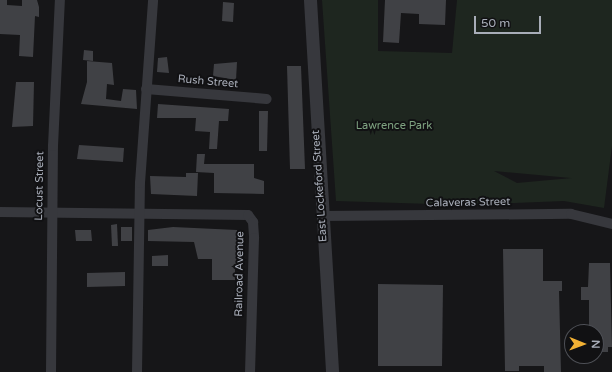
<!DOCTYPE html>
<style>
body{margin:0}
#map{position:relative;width:612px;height:372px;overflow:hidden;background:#161618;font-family:"Varela Round",sans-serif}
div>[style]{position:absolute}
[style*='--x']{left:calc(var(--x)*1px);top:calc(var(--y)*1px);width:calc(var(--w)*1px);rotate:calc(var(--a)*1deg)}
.green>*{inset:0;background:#1e261f}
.building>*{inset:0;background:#404145}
.minor>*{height:10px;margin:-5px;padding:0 5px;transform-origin:5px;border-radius:5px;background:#37383d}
.tertiary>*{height:13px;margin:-6.5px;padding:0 6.5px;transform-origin:6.5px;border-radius:6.5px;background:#37383d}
span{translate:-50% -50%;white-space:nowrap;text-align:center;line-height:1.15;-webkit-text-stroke:4px #111113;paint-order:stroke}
.street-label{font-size:11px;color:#a8adb8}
.park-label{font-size:11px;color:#7fa381}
.north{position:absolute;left:564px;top:324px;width:40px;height:40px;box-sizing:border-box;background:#111113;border:1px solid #4d4f55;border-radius:50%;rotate:91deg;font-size:11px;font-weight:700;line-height:16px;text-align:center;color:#a8adb8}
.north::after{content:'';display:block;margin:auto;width:14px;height:18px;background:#f2b134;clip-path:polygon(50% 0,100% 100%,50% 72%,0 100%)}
.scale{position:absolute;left:474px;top:16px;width:67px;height:18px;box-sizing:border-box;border:2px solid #a8adb8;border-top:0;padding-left:5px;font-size:12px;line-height:14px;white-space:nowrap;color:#a8adb8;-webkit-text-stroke:3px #111113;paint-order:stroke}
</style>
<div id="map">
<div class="green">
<div style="clip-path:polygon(evenodd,322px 0,378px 0,378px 51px,452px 53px,457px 0,612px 0,612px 146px,604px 208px,564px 201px,464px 205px,336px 201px,322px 0,494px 171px,571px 178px,572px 178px,517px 183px,494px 171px)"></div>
</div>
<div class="building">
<div style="clip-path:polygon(0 0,7px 0,7px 5px,22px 6px,22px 0,37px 0,39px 7px,39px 17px,35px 16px,33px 57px,19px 56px,20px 35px,0 34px)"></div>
<div style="clip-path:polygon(385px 0,446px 0,445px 25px,419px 24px,419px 14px,401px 13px,399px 43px,383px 42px)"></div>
<div style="clip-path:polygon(223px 2px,234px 3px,233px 22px,222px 21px)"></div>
<div style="clip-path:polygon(84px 50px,93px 51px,93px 61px,83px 60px)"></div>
<div style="clip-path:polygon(167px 57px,169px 73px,157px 72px,158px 58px)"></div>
<div style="clip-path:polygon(87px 61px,112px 63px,114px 85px,107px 84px,106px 99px,121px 101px,123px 89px,136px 90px,137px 109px,81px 104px,87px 82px)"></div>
<div style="clip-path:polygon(237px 62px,236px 80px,213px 76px,214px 64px)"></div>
<div style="clip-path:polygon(287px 66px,301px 66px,305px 169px,290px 169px)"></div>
<div style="clip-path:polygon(16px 82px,34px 82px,33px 126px,12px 127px)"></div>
<div style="clip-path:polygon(158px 104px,229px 109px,228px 121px,219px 121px,217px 149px,209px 149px,210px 132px,195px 131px,196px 118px,157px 118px)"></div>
<div style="clip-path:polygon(259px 111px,268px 111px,267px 151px,259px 151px)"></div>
<div style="clip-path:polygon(79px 145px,124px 148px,123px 162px,77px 159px)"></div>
<div style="clip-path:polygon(197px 154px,205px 154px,204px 164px,254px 164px,254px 178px,264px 181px,264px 194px,214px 193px,214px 173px,196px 172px)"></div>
<div style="clip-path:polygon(186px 173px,198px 173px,197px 196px,151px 194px,150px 176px,186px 177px)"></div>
<div style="clip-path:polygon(117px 224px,118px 246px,112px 246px,111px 225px)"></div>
<div style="clip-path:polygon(121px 227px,132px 227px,132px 241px,121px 241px)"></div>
<div style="clip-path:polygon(173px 227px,237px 230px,242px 265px,235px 265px,235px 280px,212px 280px,212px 259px,198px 259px,194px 242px,148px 241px,148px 230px)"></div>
<div style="clip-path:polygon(75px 230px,91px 230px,92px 241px,76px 241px)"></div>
<div style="clip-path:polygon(503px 249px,543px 249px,543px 281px,562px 281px,562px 291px,559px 291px,561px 372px,544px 372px,544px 366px,519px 366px,519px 371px,505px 371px)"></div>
<div style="clip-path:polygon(168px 255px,168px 266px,152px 266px,152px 256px)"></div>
<div style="clip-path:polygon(589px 263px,610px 263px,612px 347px,608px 347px,608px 352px,596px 352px,596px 332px,589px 332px,589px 300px,581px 300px,581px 287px,588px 287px)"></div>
<div style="clip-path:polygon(125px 272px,125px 286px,87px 287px,87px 273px)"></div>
<div style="clip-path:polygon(378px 284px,443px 285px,442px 366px,378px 366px)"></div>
</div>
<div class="minor">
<div style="--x:146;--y:89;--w:121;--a:4.7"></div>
<div style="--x:0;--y:212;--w:248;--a:0.7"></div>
<div style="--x:248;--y:215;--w:9;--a:54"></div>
<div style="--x:253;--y:222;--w:16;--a:86"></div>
<div style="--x:254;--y:238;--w:134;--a:91.7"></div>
<div style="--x:323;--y:216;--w:248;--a:-0.5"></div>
<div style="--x:571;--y:214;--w:42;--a:13.7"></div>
<div style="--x:51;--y:372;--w:226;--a:-89.5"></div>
<div style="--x:53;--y:146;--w:146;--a:-87.3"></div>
<div style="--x:137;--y:372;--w:189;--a:-89.1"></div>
<div style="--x:140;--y:183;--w:183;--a:-85.9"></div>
</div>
<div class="tertiary">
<div style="--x:310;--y:0;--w:373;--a:86.6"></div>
</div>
<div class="street-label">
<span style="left:208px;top:82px;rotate:5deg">Rush Street</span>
<span style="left:40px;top:186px;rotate:-89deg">Locust Street</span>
<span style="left:320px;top:186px;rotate:-94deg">East Lockeford Street</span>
<span style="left:468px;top:203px;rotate:-1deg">Calaveras Street</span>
<span style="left:240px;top:274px;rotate:-89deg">Railroad Avenue</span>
</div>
<div class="park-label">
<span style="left:394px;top:126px">Lawrence Park</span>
</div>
<div class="north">N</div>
<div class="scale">50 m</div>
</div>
